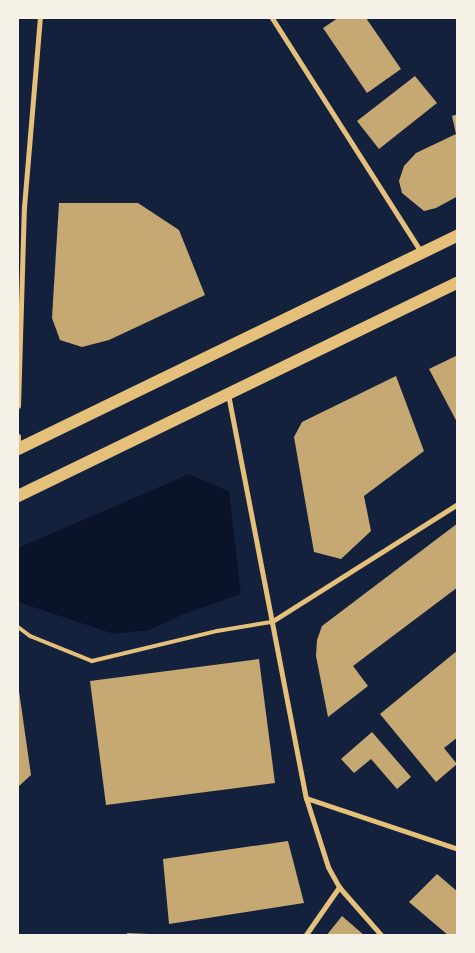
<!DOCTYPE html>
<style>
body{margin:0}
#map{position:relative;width:475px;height:953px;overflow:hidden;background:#14213d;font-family:"Golos Text",sans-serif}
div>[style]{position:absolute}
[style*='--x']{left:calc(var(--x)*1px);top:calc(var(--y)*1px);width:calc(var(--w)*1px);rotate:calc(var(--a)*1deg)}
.water>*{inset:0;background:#0b132b}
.building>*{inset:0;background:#c6a872}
.service>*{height:4px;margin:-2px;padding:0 2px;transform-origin:2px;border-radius:2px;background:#e5c07b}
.minor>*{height:5px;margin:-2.5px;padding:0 2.5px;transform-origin:2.5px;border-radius:2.5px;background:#e5c07b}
.primary>*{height:12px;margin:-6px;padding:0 6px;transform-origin:6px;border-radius:6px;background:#e5c07b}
span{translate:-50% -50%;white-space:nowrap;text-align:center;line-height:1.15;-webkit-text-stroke:5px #f6f1e7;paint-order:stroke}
.frame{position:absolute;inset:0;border:19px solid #f6f1e7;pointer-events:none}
</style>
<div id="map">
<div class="water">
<div style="clip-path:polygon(189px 474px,229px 491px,241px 594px,184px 614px,149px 630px,114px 634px,18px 602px,18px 548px)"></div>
</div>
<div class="building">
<div style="clip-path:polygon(338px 18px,366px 18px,401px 69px,367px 93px,323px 28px)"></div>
<div style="clip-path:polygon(415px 76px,437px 103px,379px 149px,357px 121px)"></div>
<div style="clip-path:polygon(458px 114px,458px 196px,436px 208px,424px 211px,402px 193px,399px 181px,404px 166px,416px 153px,456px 134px,452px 116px)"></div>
<div style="clip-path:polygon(59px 203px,138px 203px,179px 230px,205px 295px,109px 340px,82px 347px,60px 340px,52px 318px)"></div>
<div style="clip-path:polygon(458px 355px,458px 424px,429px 369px)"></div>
<div style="clip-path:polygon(396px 376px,424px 451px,364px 496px,371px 531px,341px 559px,314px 552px,294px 437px,302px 422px)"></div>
<div style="clip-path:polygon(458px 523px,458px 587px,353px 666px,368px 686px,328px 717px,316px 656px,317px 640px,322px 626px)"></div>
<div style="clip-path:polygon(458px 650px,458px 737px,444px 748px,457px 764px,436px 782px,380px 714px)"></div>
<div style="clip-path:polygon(259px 659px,275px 783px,106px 805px,90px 681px)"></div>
<div style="clip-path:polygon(18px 684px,31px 775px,18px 787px)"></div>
<div style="clip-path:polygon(372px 732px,411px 777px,397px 789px,371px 759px,354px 773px,341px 759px)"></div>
<div style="clip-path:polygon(288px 841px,304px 903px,169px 924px,163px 859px)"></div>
<div style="clip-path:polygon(437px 874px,458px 892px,458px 936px,449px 936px,409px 902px)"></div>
<div style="clip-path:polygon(342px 916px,365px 936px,326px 936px)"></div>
<div style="clip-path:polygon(127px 933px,150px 934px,150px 936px,127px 936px)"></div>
</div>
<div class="service">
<div style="--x:18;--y:627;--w:15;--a:37"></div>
<div style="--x:30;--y:636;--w:67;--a:22"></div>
<div style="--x:92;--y:661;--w:129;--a:-13.5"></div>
<div style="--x:217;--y:631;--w:55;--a:-9.5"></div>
</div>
<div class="minor">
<div style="--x:272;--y:18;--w:277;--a:57.5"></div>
<div style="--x:228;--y:394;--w:411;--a:79.1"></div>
<div style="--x:306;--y:798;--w:72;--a:72.3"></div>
<div style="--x:328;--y:867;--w:23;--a:61"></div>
<div style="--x:339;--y:887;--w:65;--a:48.7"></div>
<div style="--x:18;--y:406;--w:199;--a:-88.3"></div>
<div style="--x:24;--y:207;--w:190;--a:-85.2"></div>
<div style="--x:18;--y:436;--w:12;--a:90"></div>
<div style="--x:271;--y:622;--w:221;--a:-32.3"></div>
<div style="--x:306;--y:798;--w:160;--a:18.5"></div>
<div style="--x:305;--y:936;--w:60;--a:-55.2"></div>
</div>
<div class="primary">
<div style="--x:18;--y:449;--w:489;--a:-25.9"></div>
<div style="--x:18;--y:496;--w:489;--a:-25.9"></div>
</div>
<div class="frame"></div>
</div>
